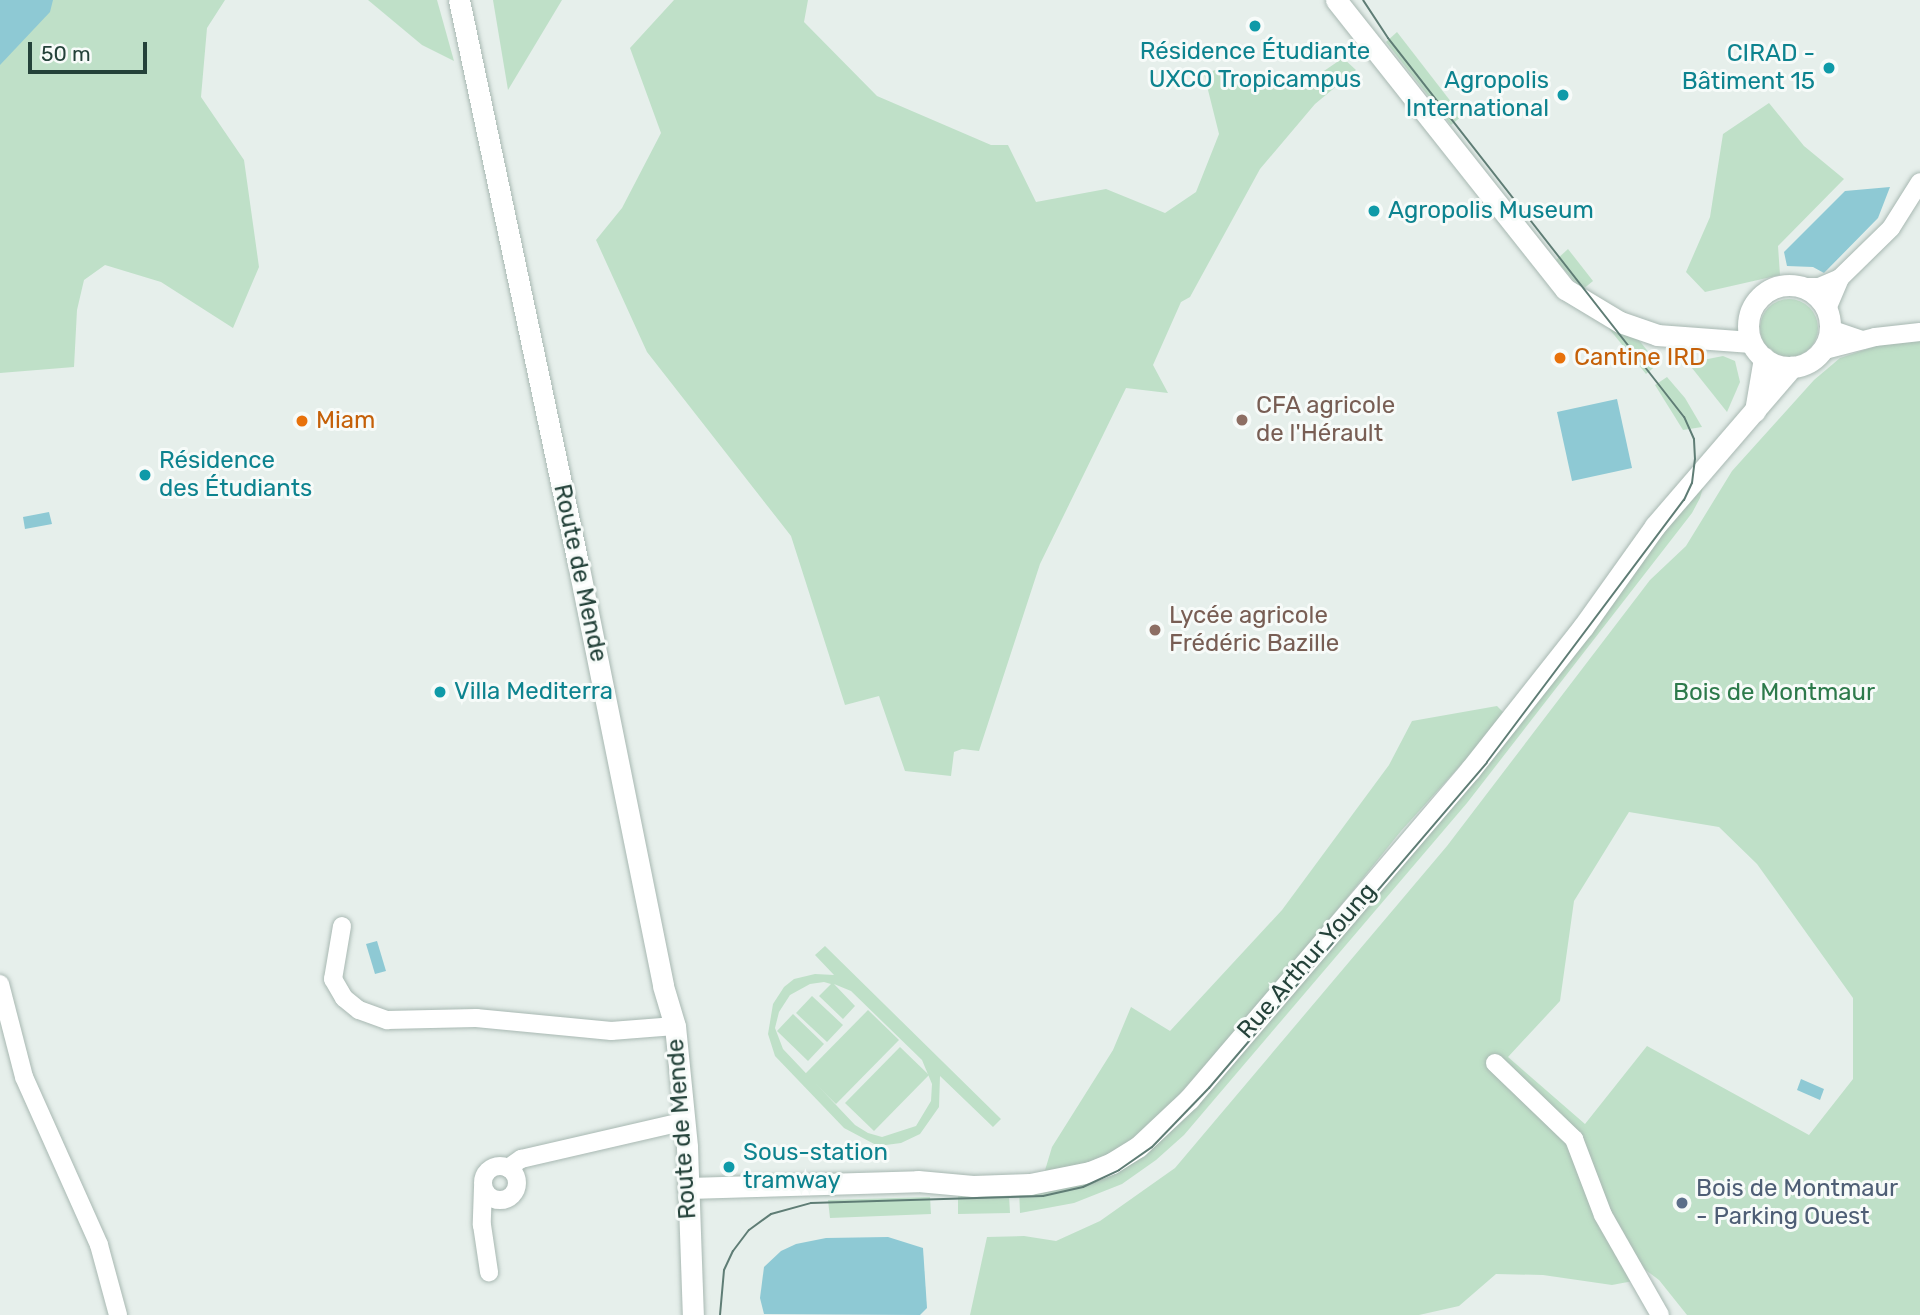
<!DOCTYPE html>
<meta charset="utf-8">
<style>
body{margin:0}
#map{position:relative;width:1920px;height:1315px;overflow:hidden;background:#e6efeb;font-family:Rubik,sans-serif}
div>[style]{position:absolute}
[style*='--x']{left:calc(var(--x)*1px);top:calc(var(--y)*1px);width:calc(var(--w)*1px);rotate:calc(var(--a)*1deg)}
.green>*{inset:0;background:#bfe0c8}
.round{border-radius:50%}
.water>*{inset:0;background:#8ec9d4}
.roads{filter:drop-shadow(0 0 2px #a8b8b2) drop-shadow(0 0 2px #a8b8b2)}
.street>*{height:18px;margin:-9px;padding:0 9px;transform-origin:9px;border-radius:9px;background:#fff}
.street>.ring{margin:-9px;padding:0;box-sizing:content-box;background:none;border:18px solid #fff;border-radius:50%}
.secondary>*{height:21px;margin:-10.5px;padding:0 10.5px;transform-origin:10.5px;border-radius:10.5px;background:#fff}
.secondary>.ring{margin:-10.5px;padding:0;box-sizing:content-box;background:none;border:21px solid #fff;border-radius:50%}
.tram>*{height:2px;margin:-1px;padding:0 1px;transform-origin:1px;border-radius:1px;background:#5f7d75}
.dots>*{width:19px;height:19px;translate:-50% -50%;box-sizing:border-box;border:4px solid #f7fbf9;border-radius:50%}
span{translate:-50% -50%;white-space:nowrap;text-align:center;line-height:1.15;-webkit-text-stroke:6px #f7fbf9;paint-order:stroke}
.culture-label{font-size:24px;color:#0d838f}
.right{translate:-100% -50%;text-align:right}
.left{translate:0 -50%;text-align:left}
.food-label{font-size:24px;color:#c56008}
.education-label{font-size:24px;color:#785e54}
.street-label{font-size:24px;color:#24423a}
.park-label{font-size:24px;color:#2d7a4b}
.service-label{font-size:24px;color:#4e5e75}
.scale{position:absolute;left:28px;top:42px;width:119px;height:32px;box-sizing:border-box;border:4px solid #24423a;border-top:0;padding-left:9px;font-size:21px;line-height:24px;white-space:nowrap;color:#24423a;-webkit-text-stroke:5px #f7fbf9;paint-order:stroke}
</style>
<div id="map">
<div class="green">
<div style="clip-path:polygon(0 0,225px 0,207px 28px,201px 97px,244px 160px,259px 267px,233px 328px,161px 282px,105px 265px,84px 280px,77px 310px,74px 367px,0 373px)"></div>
<div style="clip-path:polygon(368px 0,437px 0,454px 61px,422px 45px)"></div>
<div style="clip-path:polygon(493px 0,562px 0,508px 90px)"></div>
<div style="clip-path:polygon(674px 0,808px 0,804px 22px,877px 96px,991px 145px,1008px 145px,1036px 202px,1106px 189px,1165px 213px,1196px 192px,1219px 134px,1204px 74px,1218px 69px,1285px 78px,1321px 73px,1343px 58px,1356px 70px,1315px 104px,1260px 169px,1190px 297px,1181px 302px,1153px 365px,1168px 393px,1126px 388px,1040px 564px,979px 751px,962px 749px,954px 752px,951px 776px,905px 771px,879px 696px,845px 705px,791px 536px,647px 352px,596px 240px,622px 208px,661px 133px,630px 48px)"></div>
<div style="clip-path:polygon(1397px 32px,1462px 116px,1451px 125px,1386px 42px)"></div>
<div style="clip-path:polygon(1769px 103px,1804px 146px,1844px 179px,1778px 246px,1780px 275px,1705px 292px,1686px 272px,1710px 217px,1723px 134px)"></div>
<div style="clip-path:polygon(1568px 249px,1593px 281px,1582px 290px,1556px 260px)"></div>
<div class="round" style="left:1760px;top:299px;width:58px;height:58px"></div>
<div style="clip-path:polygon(1606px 325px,1638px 339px,1658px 364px,1646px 374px)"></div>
<div style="clip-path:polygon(evenodd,1920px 340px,1920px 1315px,1687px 1315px,1659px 1280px,1631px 1259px,1649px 1278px,1612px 1285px,1543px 1275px,1496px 1274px,1459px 1306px,1419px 1315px,970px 1315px,987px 1237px,1024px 1236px,1056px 1241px,1100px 1221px,1175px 1168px,1447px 846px,1650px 580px,1686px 546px,1732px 471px,1814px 380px,1840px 358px,1882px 344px,1920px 340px,1629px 812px,1719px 827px,1757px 864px,1853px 998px,1853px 1079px,1809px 1135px,1647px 1046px,1585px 1124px,1508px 1057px,1560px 1001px,1574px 901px,1629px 812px)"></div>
<div style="clip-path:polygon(1723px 356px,1735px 361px,1740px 382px,1727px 412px,1688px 363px)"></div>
<div style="clip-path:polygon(1667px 377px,1685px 398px,1702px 427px,1683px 430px,1655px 385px)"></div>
<div style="clip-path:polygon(1708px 470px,1700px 498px,1692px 513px,1467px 803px,1184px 1135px,1156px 1160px,1122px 1184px,1074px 1203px,1020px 1213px,1019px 1189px,1151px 1143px)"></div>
<div style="clip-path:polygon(1497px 706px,1506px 715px,1401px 831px,1283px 977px,1163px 1113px,1130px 1143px,1085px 1166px,1043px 1177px,1052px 1147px,1113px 1050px,1131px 1007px,1170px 1031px,1282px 910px,1389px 765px,1412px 721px)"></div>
<div style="clip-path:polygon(evenodd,825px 946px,1001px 1119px,993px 1127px,940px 1076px,939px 1107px,920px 1134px,901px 1143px,878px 1146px,844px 1128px,775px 1056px,768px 1034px,773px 1004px,784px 987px,794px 979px,815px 974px,834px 975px,815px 955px,825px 946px,824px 982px,831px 984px,819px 996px,843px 1019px,855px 1006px,834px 984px,851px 991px,922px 1060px,932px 1084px,931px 1101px,916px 1126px,882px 1137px,868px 1133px,855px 1125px,783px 1049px,775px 1028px,779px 1012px,790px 995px,810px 984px,824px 982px)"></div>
<div style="clip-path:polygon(812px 996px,843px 1025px,827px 1042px,796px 1013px)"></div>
<div style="clip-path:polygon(868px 1010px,899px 1040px,836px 1104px,805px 1074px)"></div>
<div style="clip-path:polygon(793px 1014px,824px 1044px,808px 1061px,777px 1031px)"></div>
<div style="clip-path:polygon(900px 1047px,929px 1075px,874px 1131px,845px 1103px)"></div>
<div style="clip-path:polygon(1009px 1195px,1010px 1213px,958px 1214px,958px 1196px)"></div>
<div style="clip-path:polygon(930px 1197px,931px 1214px,830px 1218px,828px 1200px)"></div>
</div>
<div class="water">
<div style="clip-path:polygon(0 0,53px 0,50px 12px,0 65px)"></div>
<div style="clip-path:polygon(1890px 187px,1878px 218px,1824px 273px,1813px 267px,1787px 266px,1784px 252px,1845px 191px)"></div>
<div style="clip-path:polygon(1617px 399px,1632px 468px,1572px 481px,1557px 412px)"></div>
<div style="clip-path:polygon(49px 512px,52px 524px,25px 529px,23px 517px)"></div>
<div style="clip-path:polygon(377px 941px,386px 971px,375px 974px,366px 944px)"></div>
<div style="clip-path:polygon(1801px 1079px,1824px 1089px,1820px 1100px,1797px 1090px)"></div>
<div style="clip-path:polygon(888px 1237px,923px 1248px,927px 1308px,920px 1315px,764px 1314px,760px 1298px,764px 1267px,781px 1251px,796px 1244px,826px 1238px)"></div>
</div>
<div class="roads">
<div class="street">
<div style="--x:1803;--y:287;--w:16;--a:0"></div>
<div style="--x:1819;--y:287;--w:23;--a:-23"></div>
<div style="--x:1840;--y:278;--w:71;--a:-44.4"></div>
<div style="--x:1891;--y:228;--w:54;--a:-57.8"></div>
<div style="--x:1827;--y:309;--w:34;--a:-67"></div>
<div style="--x:1830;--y:329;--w:34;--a:19"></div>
<div style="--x:1821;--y:351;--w:56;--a:-14.5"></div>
<div style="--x:1875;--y:337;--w:45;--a:-6.3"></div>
<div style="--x:342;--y:926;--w:54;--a:99.6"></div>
<div style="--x:333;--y:979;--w:22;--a:60"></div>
<div style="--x:344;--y:998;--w:19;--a:39"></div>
<div style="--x:359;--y:1010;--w:30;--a:20"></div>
<div style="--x:387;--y:1020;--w:89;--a:-1.3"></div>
<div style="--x:476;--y:1018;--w:136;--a:5.5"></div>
<div style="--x:611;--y:1031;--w:64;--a:-4.5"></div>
<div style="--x:0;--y:984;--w:96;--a:75.5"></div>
<div style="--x:24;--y:1077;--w:184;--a:65.9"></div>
<div style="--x:99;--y:1245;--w:73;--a:74.8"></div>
<div style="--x:1495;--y:1063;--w:110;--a:43.9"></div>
<div style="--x:1574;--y:1139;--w:81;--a:69.1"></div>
<div style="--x:1603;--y:1215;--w:115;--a:60.3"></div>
<div class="ring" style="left:483px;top:1166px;width:16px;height:16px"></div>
<div style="--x:508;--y:1168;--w:16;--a:-35"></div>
<div style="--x:521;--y:1159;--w:168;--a:-13"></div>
<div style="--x:483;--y:1187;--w:38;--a:92"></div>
<div style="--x:482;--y:1225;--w:48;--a:81.5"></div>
</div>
<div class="secondary">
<div style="--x:459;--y:0;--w:575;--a:78.07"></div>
<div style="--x:578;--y:563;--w:431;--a:78.6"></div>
<div style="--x:663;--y:986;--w:42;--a:73.3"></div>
<div style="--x:675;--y:1026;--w:122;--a:84.3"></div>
<div style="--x:687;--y:1147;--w:168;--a:88"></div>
<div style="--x:1336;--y:0;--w:369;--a:51.6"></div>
<div style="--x:1565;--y:289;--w:64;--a:31"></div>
<div style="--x:1620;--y:322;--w:39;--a:19"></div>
<div style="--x:1657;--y:335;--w:94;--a:4.3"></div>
<div class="ring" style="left:1748px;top:285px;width:61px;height:61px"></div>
<div style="--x:1755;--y:411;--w:54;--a:-80.4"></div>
<div style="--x:688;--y:1188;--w:230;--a:-1.7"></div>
<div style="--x:918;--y:1181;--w:55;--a:5.2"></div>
<div style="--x:973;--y:1186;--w:57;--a:-2"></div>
<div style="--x:1030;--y:1184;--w:61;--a:-11.3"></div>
<div style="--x:1090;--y:1172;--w:24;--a:-22"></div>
<div style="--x:1112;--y:1163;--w:31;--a:-32"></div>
<div style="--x:1138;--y:1147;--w:70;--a:-43.3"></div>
<div style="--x:1189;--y:1099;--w:433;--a:-49.5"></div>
<div style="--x:1470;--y:770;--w:182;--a:-51.7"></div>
<div style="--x:1583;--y:627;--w:124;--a:-54.5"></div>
<div style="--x:1655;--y:526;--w:210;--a:-49.3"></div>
</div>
</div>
<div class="tram">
<div style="--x:720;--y:1315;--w:45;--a:-84.9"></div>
<div style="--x:724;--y:1270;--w:21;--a:-65"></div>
<div style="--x:733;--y:1251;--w:26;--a:-53"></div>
<div style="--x:749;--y:1230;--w:27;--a:-36"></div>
<div style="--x:771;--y:1214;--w:41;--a:-15.4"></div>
<div style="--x:811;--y:1203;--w:232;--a:-1.7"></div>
<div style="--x:1043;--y:1196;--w:41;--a:-12.7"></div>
<div style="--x:1083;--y:1187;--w:40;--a:-25"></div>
<div style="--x:1119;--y:1170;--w:40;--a:-34.9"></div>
<div style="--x:1152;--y:1147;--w:82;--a:-46"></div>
<div style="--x:1209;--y:1088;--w:428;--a:-49.5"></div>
<div style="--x:1487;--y:762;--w:328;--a:-53.1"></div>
<div style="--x:1684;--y:500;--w:19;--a:-65"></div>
<div style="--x:1692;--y:483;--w:24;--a:-83"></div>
<div style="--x:1695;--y:459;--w:20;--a:-93"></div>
<div style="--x:1694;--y:439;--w:24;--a:-114"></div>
<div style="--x:1684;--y:417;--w:481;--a:-128"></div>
<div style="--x:1388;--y:38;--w:45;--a:-123.3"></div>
</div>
<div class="dots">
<div style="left:1255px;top:26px;background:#0f9aa8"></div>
<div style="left:1829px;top:68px;background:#0f9aa8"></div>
<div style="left:1563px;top:95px;background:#0f9aa8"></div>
<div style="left:1374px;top:211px;background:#0f9aa8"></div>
<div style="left:1560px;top:358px;background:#e8710a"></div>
<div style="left:1242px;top:420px;background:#8d6e63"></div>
<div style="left:302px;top:421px;background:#e8710a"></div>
<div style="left:145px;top:475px;background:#0f9aa8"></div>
<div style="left:1155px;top:630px;background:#8d6e63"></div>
<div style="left:440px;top:692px;background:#0f9aa8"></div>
<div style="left:729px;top:1167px;background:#0f9aa8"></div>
<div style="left:1682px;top:1203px;background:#5c6f8a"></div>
</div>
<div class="culture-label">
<span style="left:1255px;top:66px">Résidence Étudiante<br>UXCO Tropicampus</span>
<span class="right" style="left:1815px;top:68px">CIRAD -<br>Bâtiment 15</span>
<span class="right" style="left:1549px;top:95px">Agropolis<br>International</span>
<span class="left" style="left:1388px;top:211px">Agropolis Museum</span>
<span class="left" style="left:159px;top:475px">Résidence<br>des Étudiants</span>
<span class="left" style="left:454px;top:692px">Villa Mediterra</span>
<span class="left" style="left:743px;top:1167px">Sous-station<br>tramway</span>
</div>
<div class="food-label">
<span class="left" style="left:1574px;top:358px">Cantine IRD</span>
<span class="left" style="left:316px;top:421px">Miam</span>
</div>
<div class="education-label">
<span class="left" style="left:1256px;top:420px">CFA agricole<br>de l'Hérault</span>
<span class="left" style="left:1169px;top:630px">Lycée agricole<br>Frédéric Bazille</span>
</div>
<div class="street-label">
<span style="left:580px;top:573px;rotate:78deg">Route de Mende</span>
<span style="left:1307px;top:961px;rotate:-49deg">Rue Arthur Young</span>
<span style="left:682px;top:1129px;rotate:-94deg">Route de Mende</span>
</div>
<div class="park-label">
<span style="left:1774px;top:693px">Bois de Montmaur</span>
</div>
<div class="service-label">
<span class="left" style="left:1696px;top:1203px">Bois de Montmaur<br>- Parking Ouest</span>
</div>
<div class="scale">50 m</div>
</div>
